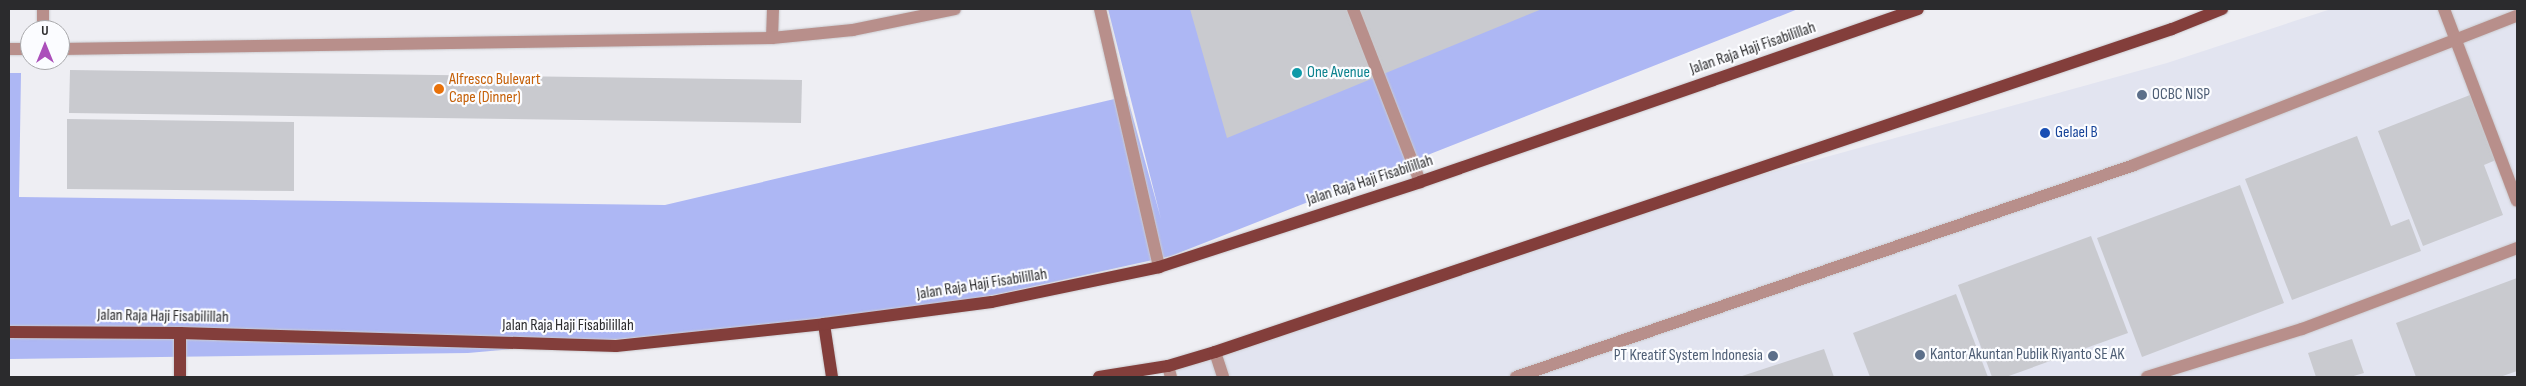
<!DOCTYPE html>
<style>
body{margin:0}
#map{position:relative;width:2526px;height:386px;overflow:hidden;background:#eeeef3;font-family:"Sofia Sans Condensed",sans-serif}
div>[style]{position:absolute}
[style*='--x']{left:calc(var(--x)*1px);top:calc(var(--y)*1px);width:calc(var(--w)*1px);rotate:calc(var(--a)*1deg)}
.built>*{inset:0;background:#e2e4f0}
.green>*{inset:0;background:#adb7f4}
.building>*{inset:0;background:#c9cacf}
.roads{filter:drop-shadow(0 0 1px #cbcbcf) drop-shadow(0 0 1px #cbcbcf)}
.lane>*{height:12px;margin:-6px;padding:0 6px;transform-origin:6px;border-radius:6px;background:#b88f8b}
.street>*{height:12px;margin:-6px;padding:0 6px;transform-origin:6px;border-radius:6px;background:#b88f8b}
.primary>*{height:12px;margin:-6px;padding:0 6px;transform-origin:6px;border-radius:6px;background:#833e3b}
.dots>*{width:14px;height:14px;translate:-50% -50%;box-sizing:border-box;border:2px solid #fbfcff;border-radius:50%}
span{translate:-50% -50%;white-space:nowrap;text-align:center;line-height:1.15;-webkit-text-stroke:4.5px #fbfcff;paint-order:stroke}
.street-label{font-size:16px;color:#2b2b2d}
.culture-label{font-size:16px;color:#0d838f}
.left{translate:0 -50%;text-align:left}
.food-label{font-size:16px;color:#c56008}
.service-label{font-size:16px;color:#4e5e75}
.right{translate:-100% -50%;text-align:right}
.transit-label{font-size:16px;color:#164399}
.frame{position:absolute;inset:0;border:10px solid #2b2b2d;pointer-events:none}
.north{position:absolute;left:20px;top:20px;width:50px;height:50px;box-sizing:border-box;background:#fbfcff;border:1px solid #a8a8ab;border-radius:50%;rotate:0deg;font-size:14px;font-weight:700;line-height:20px;text-align:center;color:#2b2b2d}
.north::after{content:'';display:block;margin:auto;width:18px;height:22px;background:#ab4fba;clip-path:polygon(50% 0,100% 100%,50% 72%,0 100%)}
</style>
<div id="map">
<div class="built">
<div style="clip-path:polygon(2331px 9px,2517px 9px,2517px 377px,1179px 377px,1176px 359px,1696px 193px,2167px 63px)"></div>
</div>
<div class="green">
<div style="clip-path:polygon(1108px 9px,1798px 9px,1171px 256px,1003px 293px,893px 314px,468px 353px,9px 359px,9px 73px,21px 73px,19px 197px,665px 205px,1127px 96px,1161px 219px)"></div>
</div>
<div class="building">
<div style="clip-path:polygon(1190px 9px,1542px 9px,1227px 138px)"></div>
<div style="clip-path:polygon(70px 70px,802px 80px,801px 123px,69px 113px)"></div>
<div style="clip-path:polygon(2470px 95px,2496px 160px,2484px 165px,2503px 215px,2423px 246px,2378px 131px)"></div>
<div style="clip-path:polygon(67px 119px,294px 122px,294px 191px,67px 189px)"></div>
<div style="clip-path:polygon(2357px 136px,2391px 226px,2409px 219px,2421px 251px,2292px 300px,2245px 179px)"></div>
<div style="clip-path:polygon(2240px 185px,2284px 303px,2142px 357px,2097px 238px)"></div>
<div style="clip-path:polygon(2091px 236px,2128px 333px,2006px 377px,1992px 377px,1958px 285px)"></div>
<div style="clip-path:polygon(2517px 278px,2517px 371px,2500px 377px,2416px 377px,2396px 323px)"></div>
<div style="clip-path:polygon(1956px 294px,1988px 377px,1870px 377px,1853px 333px)"></div>
<div style="clip-path:polygon(2352px 339px,2364px 373px,2350px 377px,2316px 377px,2308px 353px)"></div>
<div style="clip-path:polygon(1824px 349px,1834px 377px,1739px 377px)"></div>
</div>
<div class="roads">
<div class="lane">
<div style="--x:1100;--y:9;--w:265;--a:77.1"></div>
<div style="--x:1353;--y:9;--w:186;--a:68.8"></div>
<div style="--x:2444;--y:9;--w:205;--a:69.2"></div>
<div style="--x:43;--y:30;--w:21;--a:-90"></div>
<div style="--x:772;--y:38;--w:29;--a:-88"></div>
<div style="--x:9;--y:49;--w:21;--a:0"></div>
<div style="--x:60;--y:49;--w:712;--a:-0.89"></div>
<div style="--x:772;--y:38;--w:81;--a:-5.6"></div>
<div style="--x:853;--y:30;--w:104;--a:-11.6"></div>
<div style="--x:1516;--y:377;--w:653;--a:-18.93"></div>
<div style="--x:2134;--y:165;--w:411;--a:-21.3"></div>
<div style="--x:2147;--y:377;--w:162;--a:-17.2"></div>
<div style="--x:2302;--y:329;--w:230;--a:-20.6"></div>
</div>
<div class="street">
<div style="--x:1215;--y:352;--w:26;--a:72"></div>
<div style="--x:1168;--y:366;--w:11;--a:75"></div>
</div>
<div class="primary">
<div style="--x:824;--y:324;--w:54;--a:81.4"></div>
<div style="--x:9;--y:332;--w:171;--a:0.3"></div>
<div style="--x:180;--y:333;--w:436;--a:1.7"></div>
<div style="--x:616;--y:346;--w:209;--a:-6"></div>
<div style="--x:824;--y:324;--w:169;--a:-7.5"></div>
<div style="--x:992;--y:302;--w:171;--a:-11.8"></div>
<div style="--x:1159;--y:267;--w:274;--a:-18"></div>
<div style="--x:1420;--y:182;--w:527;--a:-19.16"></div>
<div style="--x:180;--y:333;--w:44;--a:90"></div>
<div style="--x:1099;--y:377;--w:70;--a:-9.1"></div>
<div style="--x:1168;--y:366;--w:49;--a:-16.6"></div>
<div style="--x:1215;--y:352;--w:1010;--a:-18.65"></div>
<div style="--x:2172;--y:29;--w:54;--a:-21.8"></div>
</div>
</div>
<div class="dots">
<div style="left:1297px;top:73px;background:#0f9aa8"></div>
<div style="left:439px;top:89px;background:#e8710a"></div>
<div style="left:2142px;top:95px;background:#5c6f8a"></div>
<div style="left:2045px;top:133px;background:#1a4fb4"></div>
<div style="left:1920px;top:355px;background:#5c6f8a"></div>
<div style="left:1773px;top:356px;background:#5c6f8a"></div>
</div>
<div class="street-label">
<span style="left:1753px;top:49px;rotate:-19deg">Jalan Raja Haji Fisabilillah</span>
<span style="left:1370px;top:181px;rotate:-18deg">Jalan Raja Haji Fisabilillah</span>
<span style="left:982px;top:285px;rotate:-9deg">Jalan Raja Haji Fisabilillah</span>
<span style="left:163px;top:317px;rotate:1deg">Jalan Raja Haji Fisabilillah</span>
<span style="left:568px;top:326px">Jalan Raja Haji Fisabilillah</span>
</div>
<div class="culture-label">
<span class="left" style="left:1307px;top:73px">One Avenue</span>
</div>
<div class="food-label">
<span class="left" style="left:449px;top:89px">Alfresco Bulevart<br>Cape (Dinner)</span>
</div>
<div class="service-label">
<span class="left" style="left:2152px;top:95px">OCBC NISP</span>
<span class="left" style="left:1930px;top:355px">Kantor Akuntan Publik Riyanto SE AK</span>
<span class="right" style="left:1763px;top:356px">PT Kreatif System Indonesia</span>
</div>
<div class="transit-label">
<span class="left" style="left:2055px;top:133px">Gelael B</span>
</div>
<div class="frame"></div>
<div class="north">U</div>
</div>
